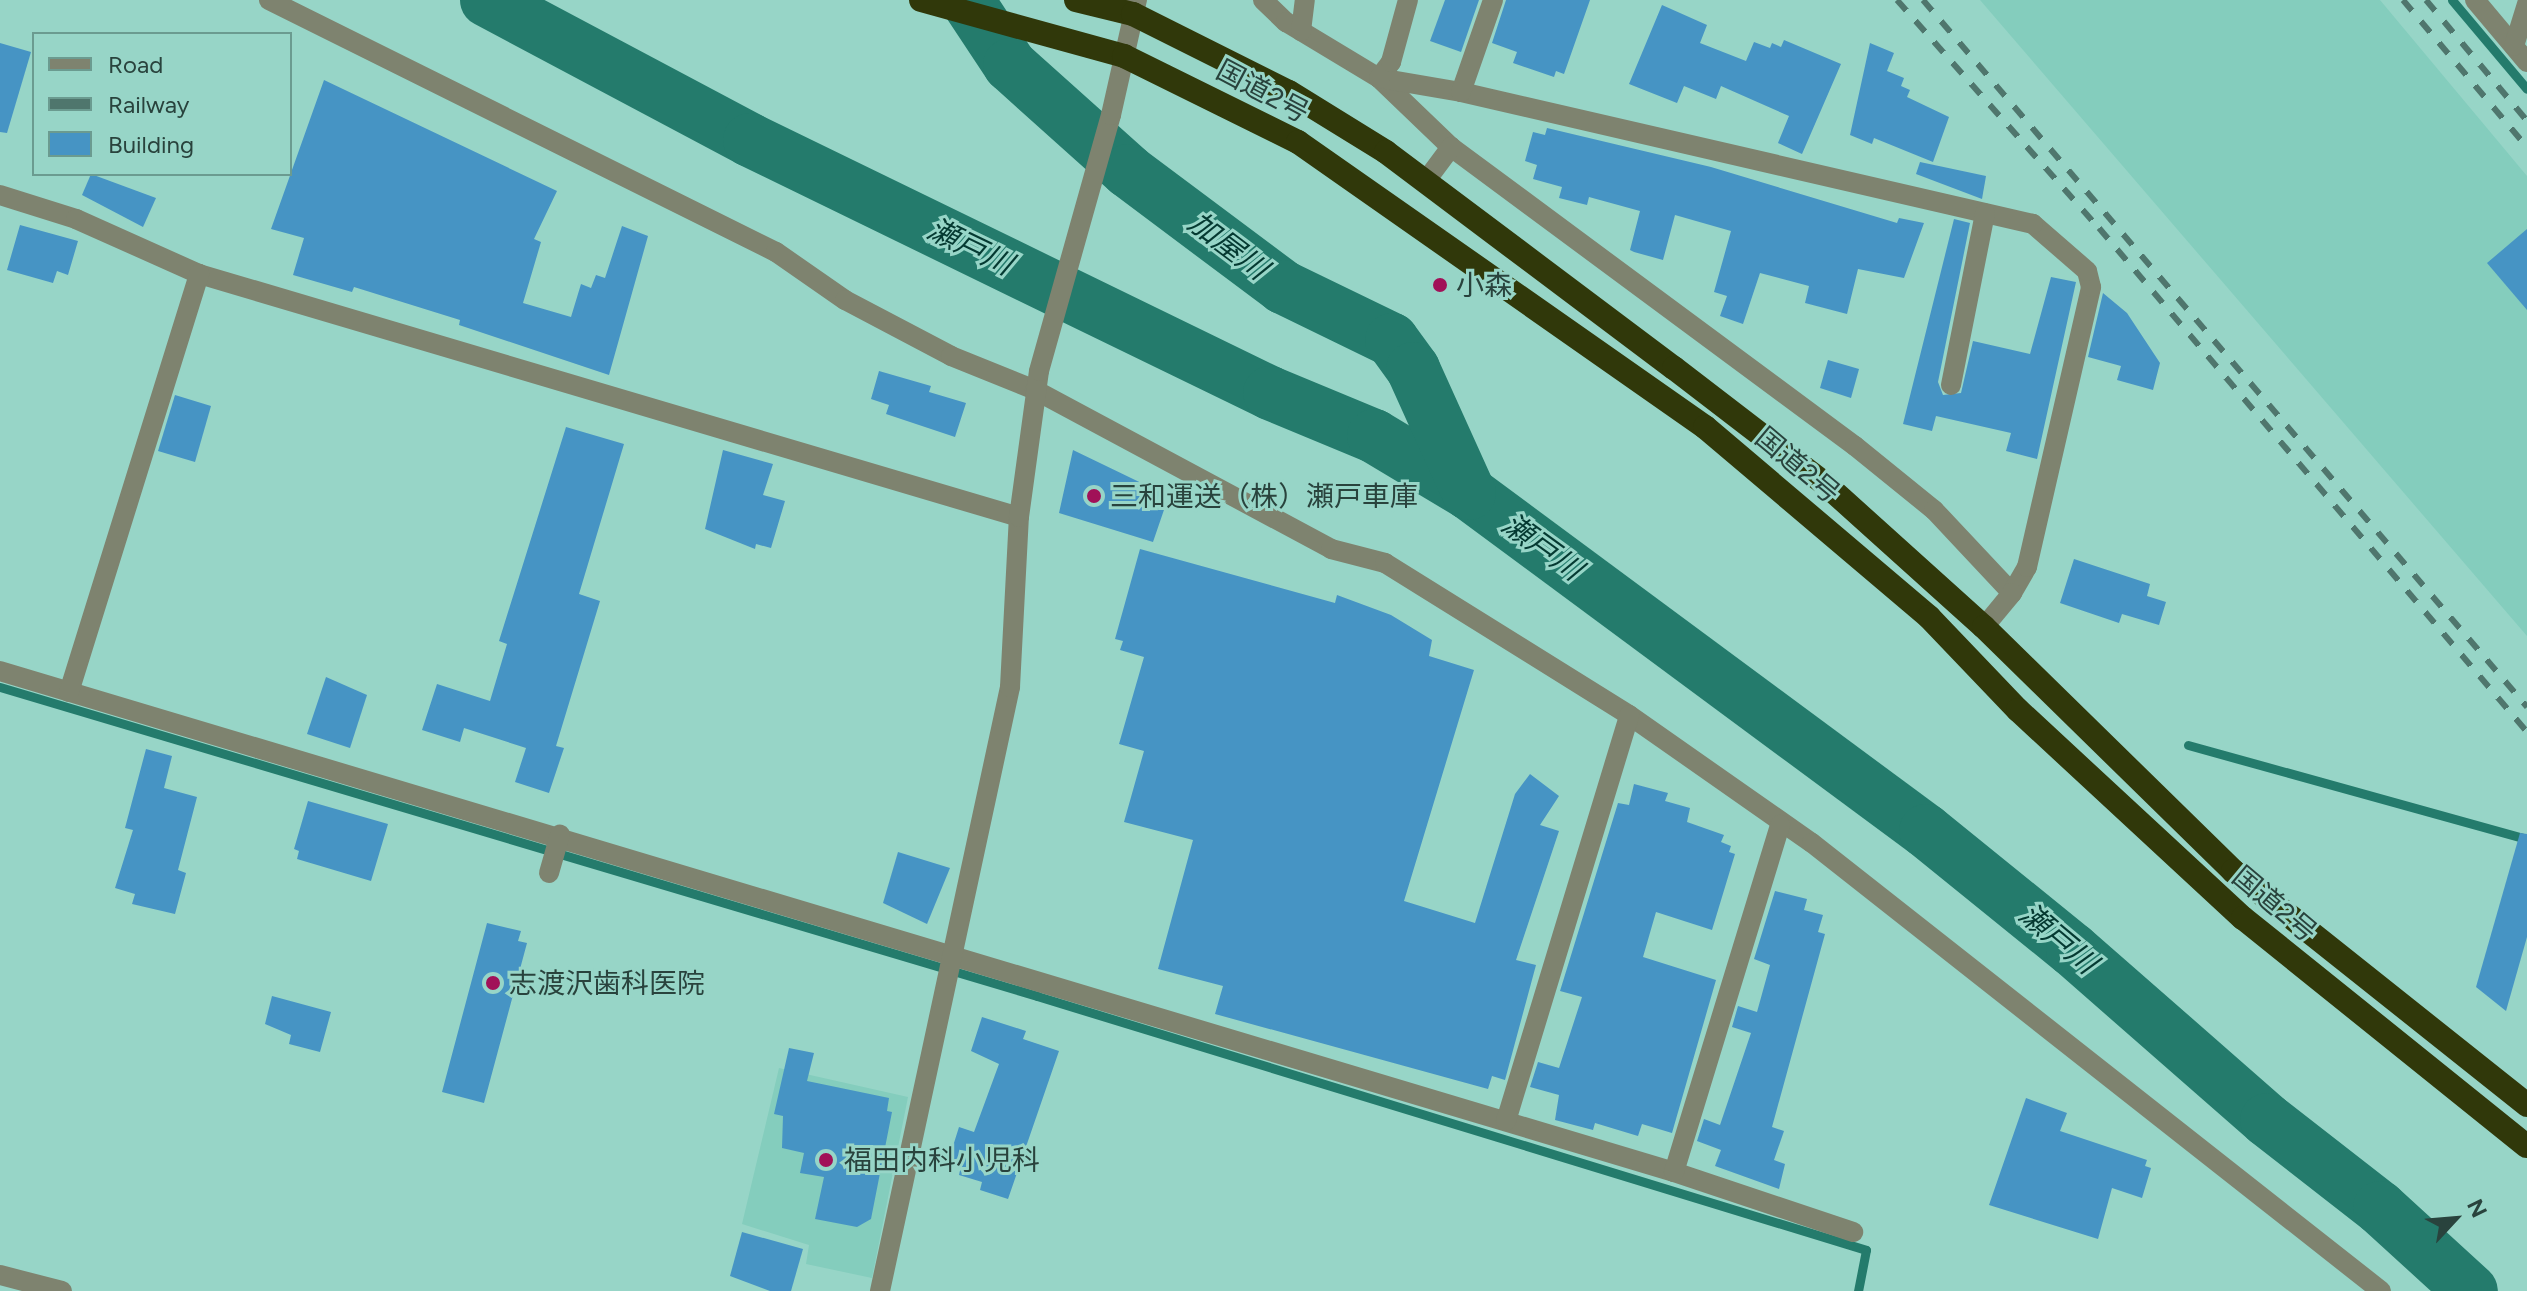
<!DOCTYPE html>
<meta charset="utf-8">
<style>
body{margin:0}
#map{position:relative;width:2527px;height:1291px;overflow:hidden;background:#97d5c7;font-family:Figtree,"Noto Sans JP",sans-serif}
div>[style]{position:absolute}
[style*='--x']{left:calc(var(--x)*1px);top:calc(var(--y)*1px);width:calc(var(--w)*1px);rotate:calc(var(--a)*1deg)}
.built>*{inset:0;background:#84cdbd}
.stream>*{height:9px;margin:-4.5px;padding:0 4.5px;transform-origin:4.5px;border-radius:4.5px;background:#247b6c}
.river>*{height:54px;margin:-27px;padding:0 27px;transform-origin:27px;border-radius:27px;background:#247b6c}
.building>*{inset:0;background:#4694c4}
.minor>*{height:20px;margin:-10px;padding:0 10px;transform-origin:10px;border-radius:10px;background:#7e836f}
.highway>*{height:24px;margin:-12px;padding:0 12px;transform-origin:12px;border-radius:12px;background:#30380a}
.rail>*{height:6px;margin-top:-3px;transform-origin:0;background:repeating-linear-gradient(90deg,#4f766d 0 14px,transparent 0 28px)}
.dots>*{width:22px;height:22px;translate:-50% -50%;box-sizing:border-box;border:4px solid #97d5c7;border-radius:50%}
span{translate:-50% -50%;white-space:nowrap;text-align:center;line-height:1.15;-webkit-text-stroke:6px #97d5c7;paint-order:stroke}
.street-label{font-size:28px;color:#29433d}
.poi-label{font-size:28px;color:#29433d}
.left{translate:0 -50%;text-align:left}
.water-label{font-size:30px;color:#053a32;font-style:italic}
.legend{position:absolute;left:32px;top:32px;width:260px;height:144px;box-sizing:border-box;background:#97d5c7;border:2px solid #6b9b90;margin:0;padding:10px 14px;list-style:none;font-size:24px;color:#29433d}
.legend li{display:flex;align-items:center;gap:16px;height:40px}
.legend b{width:40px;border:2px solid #6b9b90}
.north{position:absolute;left:2415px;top:1179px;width:80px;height:80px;-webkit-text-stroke:6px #97d5c7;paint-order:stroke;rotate:64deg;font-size:22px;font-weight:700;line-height:32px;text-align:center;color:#29433d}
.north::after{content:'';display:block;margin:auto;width:28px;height:36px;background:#29433d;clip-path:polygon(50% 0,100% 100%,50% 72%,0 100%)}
</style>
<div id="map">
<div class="built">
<div style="clip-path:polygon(1980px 0,2380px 0,2527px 176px,2527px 636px)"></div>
<div style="clip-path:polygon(779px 1068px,908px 1097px,872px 1278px,806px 1264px,809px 1245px,742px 1224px)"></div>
</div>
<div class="stream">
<div style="--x:2452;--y:0;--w:116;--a:49.9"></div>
<div style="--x:0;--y:687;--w:1082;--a:16.59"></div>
<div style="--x:1037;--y:996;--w:867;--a:17.03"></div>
<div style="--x:1866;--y:1250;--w:42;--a:101"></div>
<div style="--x:2188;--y:745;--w:352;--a:15.5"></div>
</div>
<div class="river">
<div style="--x:487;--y:0;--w:298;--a:28"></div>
<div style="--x:750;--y:140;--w:578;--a:25.94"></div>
<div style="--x:1270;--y:393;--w:113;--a:22.5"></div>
<div style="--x:1374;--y:436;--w:111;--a:31"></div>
<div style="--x:1469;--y:493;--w:568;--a:36.49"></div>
<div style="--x:1926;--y:831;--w:189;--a:39"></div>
<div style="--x:2073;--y:950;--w:258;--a:41.2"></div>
<div style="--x:2267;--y:1120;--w:143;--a:37.9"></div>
<div style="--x:2380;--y:1208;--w:123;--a:42.4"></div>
<div style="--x:967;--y:0;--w:78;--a:56.5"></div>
<div style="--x:1010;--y:65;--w:159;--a:41.9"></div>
<div style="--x:1128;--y:171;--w:194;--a:36.8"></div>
<div style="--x:1283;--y:287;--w:121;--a:25.9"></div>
<div style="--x:1392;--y:340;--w:36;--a:54"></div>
<div style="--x:1413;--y:369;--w:136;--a:65.7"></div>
</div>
<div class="building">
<div style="clip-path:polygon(1445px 0,1479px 0,1461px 52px,1430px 41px)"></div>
<div style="clip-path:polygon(1506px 0,1590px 0,1564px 74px,1556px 71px,1554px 77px,1513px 63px,1517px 52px,1492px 43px)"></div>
<div style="clip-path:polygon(1662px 5px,1707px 25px,1700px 43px,1746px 61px,1754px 42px,1770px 48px,1772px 43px,1781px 47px,1784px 40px,1841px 64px,1802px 154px,1778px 143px,1789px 116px,1721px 86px,1716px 99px,1684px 86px,1677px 103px,1629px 84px)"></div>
<div style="clip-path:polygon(0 43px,31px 52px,7px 133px,0 132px)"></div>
<div style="clip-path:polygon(1870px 43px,1894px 53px,1887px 71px,1904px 78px,1901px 86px,1910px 90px,1907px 97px,1949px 117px,1933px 162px,1874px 138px,1872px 144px,1850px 135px)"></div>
<div style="clip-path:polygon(324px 80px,557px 191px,534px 239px,541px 242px,523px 303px,571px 317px,581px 284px,591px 288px,596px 275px,605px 278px,622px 226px,648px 236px,609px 375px,459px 325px,460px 320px,354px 287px,352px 292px,293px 275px,304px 238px,271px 229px)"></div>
<div style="clip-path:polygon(1547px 128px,1711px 167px,1897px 223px,1899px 218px,1924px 223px,1904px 278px,1858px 269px,1847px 314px,1805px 303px,1809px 286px,1760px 273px,1743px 324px,1720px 316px,1727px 296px,1714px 292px,1731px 231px,1675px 215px,1663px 260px,1634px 252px,1630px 250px,1640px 211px,1589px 197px,1587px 205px,1559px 198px,1562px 187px,1533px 179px,1537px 165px,1525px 161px,1533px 132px,1545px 135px)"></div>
<div style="clip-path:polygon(1920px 162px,1986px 176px,1982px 199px,1916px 174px)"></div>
<div style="clip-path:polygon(91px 174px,156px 198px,143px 227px,82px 195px)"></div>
<div style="clip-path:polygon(1954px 219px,1970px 223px,1938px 382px,1943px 395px,1961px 393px,1973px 341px,2030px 354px,2051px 277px,2076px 282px,2037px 459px,2006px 451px,2011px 433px,1936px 416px,1932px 431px,1903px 424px)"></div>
<div style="clip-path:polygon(20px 225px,78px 241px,68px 275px,57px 271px,53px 283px,7px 270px)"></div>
<div style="clip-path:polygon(2527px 229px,2527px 310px,2487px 263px)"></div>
<div style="clip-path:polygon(2103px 293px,2127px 313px,2160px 363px,2153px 390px,2117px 380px,2121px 366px,2088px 357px)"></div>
<div style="clip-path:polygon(1828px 360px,1859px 369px,1851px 398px,1820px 388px)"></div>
<div style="clip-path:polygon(879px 371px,931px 386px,929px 392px,966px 403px,955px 437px,886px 414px,889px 405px,871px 399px)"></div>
<div style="clip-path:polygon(175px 395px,211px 406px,195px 462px,158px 451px)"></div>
<div style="clip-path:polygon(566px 427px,624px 444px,579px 594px,600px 601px,556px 746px,564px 748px,549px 793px,515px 782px,526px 748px,464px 728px,460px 742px,422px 730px,437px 684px,490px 701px,507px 644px,499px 641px)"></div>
<div style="clip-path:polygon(723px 450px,773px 464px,763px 495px,785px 501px,771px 548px,756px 544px,755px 549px,705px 529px)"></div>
<div style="clip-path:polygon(1073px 450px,1160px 492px,1157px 501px,1166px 504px,1153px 542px,1059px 513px)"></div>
<div style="clip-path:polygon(1140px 549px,1335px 603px,1337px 595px,1391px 615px,1432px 640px,1429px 656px,1474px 670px,1404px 901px,1475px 923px,1515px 794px,1530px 774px,1559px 796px,1540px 825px,1559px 831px,1516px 960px,1536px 965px,1505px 1080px,1492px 1076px,1488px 1089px,1215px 1014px,1223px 986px,1158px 969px,1193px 840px,1124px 822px,1144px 751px,1119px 744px,1144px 657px,1120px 650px,1123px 641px,1115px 639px)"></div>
<div style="clip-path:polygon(2074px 559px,2150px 584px,2147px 596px,2166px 602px,2159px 625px,2122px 614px,2119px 623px,2060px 603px)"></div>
<div style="clip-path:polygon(326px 677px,367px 695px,350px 748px,307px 734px)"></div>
<div style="clip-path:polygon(146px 749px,172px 756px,164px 788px,197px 797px,178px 870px,186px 873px,175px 914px,132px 904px,135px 894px,115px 888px,133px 830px,125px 828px)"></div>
<div style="clip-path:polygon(1634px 784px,1668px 793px,1665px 801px,1690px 808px,1687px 822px,1724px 835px,1721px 842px,1731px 846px,1729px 852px,1735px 854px,1712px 930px,1656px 912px,1643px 957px,1716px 980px,1672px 1133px,1642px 1124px,1638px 1136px,1595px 1123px,1593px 1130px,1555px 1120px,1559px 1095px,1530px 1087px,1538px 1062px,1559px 1068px,1582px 997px,1560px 991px,1618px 803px,1629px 805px)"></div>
<div style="clip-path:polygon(308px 801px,388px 824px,371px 881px,297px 859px,299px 851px,294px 849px)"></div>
<div style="clip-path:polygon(2520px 833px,2527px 834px,2527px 937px,2506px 1011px,2476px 987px)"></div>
<div style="clip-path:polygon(898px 852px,950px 868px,927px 924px,883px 903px)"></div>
<div style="clip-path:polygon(1775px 891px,1807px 899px,1804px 910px,1823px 915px,1818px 932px,1825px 934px,1772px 1127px,1784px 1131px,1774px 1160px,1785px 1164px,1779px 1189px,1715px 1166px,1721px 1150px,1697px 1141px,1704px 1119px,1720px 1125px,1751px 1033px,1732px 1027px,1738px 1006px,1757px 1012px,1770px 965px,1754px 959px)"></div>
<div style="clip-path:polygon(487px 923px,521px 931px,518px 941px,527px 943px,484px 1103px,442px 1092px)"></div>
<div style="clip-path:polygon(272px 996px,331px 1012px,320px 1052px,289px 1044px,291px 1035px,265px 1024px)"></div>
<div style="clip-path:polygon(982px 1017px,1026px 1031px,1023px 1039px,1059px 1051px,1008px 1199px,980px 1190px,982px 1182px,959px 1175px,961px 1166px,948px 1162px,959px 1127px,974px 1132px,999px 1064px,971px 1051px)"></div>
<div style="clip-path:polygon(789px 1048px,814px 1053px,807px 1081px,889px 1098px,887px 1111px,892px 1112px,871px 1219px,857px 1227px,815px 1219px,824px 1177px,800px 1173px,804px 1153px,782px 1148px,783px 1116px,774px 1114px)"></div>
<div style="clip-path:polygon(2026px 1098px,2067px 1113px,2060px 1131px,2147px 1160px,2145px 1166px,2151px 1168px,2142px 1198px,2112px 1188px,2098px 1239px,1989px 1205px)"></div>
<div style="clip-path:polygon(742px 1232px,803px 1249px,791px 1291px,770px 1291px,730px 1276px)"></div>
</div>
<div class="minor">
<div style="--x:269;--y:0;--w:566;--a:26.43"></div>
<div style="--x:776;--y:252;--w:84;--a:34.8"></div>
<div style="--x:845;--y:300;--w:120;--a:27.8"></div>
<div style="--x:951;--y:356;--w:91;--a:22"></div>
<div style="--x:1035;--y:390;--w:336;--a:28.2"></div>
<div style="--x:1331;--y:549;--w:56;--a:14.5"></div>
<div style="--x:1385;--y:563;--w:287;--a:31.9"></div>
<div style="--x:1629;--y:715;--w:223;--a:35"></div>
<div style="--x:1812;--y:843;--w:724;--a:38.21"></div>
<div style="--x:1263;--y:0;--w:32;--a:44"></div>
<div style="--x:1286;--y:22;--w:109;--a:31.1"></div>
<div style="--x:1379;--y:78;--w:100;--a:43.8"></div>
<div style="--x:1451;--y:147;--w:503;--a:36.51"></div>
<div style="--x:1855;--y:446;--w:102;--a:39"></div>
<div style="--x:1934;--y:510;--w:114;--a:46.8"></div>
<div style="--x:2012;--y:593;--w:30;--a:-60"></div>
<div style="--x:2027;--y:567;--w:287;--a:-77.1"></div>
<div style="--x:2091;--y:287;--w:16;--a:-104"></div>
<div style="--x:2087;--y:271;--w:72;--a:-139"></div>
<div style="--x:2033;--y:224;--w:587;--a:-167.01"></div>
<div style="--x:1461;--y:92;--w:83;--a:-170.3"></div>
<div style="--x:2475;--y:0;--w:81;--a:50"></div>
<div style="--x:1301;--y:31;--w:31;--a:-83"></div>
<div style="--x:2514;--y:46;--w:44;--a:-72.8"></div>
<div style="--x:1379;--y:78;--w:20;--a:-53"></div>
<div style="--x:1391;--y:62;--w:64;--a:-74.7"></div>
<div style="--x:1461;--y:92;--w:97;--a:-70.8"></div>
<div style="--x:1425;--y:182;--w:44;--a:-53.4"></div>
<div style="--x:0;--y:195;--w:80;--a:17.5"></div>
<div style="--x:76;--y:219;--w:135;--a:24.1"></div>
<div style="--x:199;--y:274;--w:855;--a:16.51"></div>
<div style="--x:1951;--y:385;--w:175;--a:-78.8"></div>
<div style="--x:1984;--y:627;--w:44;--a:-50.5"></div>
<div style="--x:0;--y:671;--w:1747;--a:16.66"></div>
<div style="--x:1674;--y:1172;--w:189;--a:18.5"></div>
<div style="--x:69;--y:692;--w:438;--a:-72.7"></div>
<div style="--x:549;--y:873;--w:40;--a:-74"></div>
<div style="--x:1506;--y:1121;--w:424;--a:-73.1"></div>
<div style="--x:1674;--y:1172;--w:363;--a:-73"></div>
<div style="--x:0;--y:1275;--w:64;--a:14.5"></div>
<div style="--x:880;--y:1291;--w:618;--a:-77.85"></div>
<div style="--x:1010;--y:687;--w:170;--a:-87"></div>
<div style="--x:1019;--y:517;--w:147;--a:-82.2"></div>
<div style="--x:1039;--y:371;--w:266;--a:-74.3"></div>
<div style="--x:1111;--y:115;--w:118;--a:-77.3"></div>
</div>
<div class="highway">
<div style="--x:921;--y:0;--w:211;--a:15.4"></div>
<div style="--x:1124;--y:56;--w:194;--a:26.3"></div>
<div style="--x:1298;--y:142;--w:497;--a:35"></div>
<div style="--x:1705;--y:427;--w:294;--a:40.3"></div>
<div style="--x:1929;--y:617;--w:129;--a:46.3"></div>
<div style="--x:2018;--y:710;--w:306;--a:42.8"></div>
<div style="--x:2243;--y:918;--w:364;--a:38.8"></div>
<div style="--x:1076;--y:0;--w:59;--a:13.8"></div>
<div style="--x:1133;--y:14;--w:174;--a:26.6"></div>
<div style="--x:1289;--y:92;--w:114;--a:31.7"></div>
<div style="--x:1386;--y:152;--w:360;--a:36.9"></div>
<div style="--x:1674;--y:368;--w:189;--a:37.5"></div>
<div style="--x:1824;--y:483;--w:215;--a:42"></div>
<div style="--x:1984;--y:627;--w:349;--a:44.4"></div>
<div style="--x:2233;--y:871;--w:376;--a:38.5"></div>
</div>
<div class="rail">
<div style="--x:1897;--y:0;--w:305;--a:48.5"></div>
<div style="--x:2099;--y:228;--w:661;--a:49.66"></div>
<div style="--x:1923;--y:0;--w:930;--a:49.49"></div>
<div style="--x:2403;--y:0;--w:192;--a:49.9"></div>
<div style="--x:2426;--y:0;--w:158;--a:50.1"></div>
</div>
<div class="dots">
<div style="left:1440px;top:285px;background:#a11158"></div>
<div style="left:1094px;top:496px;background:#a11158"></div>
<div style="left:493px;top:983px;background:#a11158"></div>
<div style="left:826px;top:1160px;background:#a11158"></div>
</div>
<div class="street-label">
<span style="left:1263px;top:91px;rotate:28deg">国道2号</span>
<span style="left:1798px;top:465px;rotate:40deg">国道2号</span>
<span style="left:2275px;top:904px;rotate:40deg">国道2号</span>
</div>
<div class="poi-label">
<span class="left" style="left:1456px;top:285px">小森</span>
<span class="left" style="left:1110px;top:496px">三和運送（株）瀬戸車庫</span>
<span class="left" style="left:509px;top:983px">志渡沢歯科医院</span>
<span class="left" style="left:844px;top:1160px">福田内科小児科</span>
</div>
<div class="water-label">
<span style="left:1228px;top:246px;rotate:37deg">加屋川</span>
<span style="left:970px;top:247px;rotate:26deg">瀬戸川</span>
<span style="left:1542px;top:547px;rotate:36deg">瀬戸川</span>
<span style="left:2058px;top:939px;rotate:40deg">瀬戸川</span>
</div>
<ul class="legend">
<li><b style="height:10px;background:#7e836f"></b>Road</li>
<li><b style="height:10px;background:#4f766d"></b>Railway</li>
<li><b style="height:22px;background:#4694c4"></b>Building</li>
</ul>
<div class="north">N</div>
</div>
